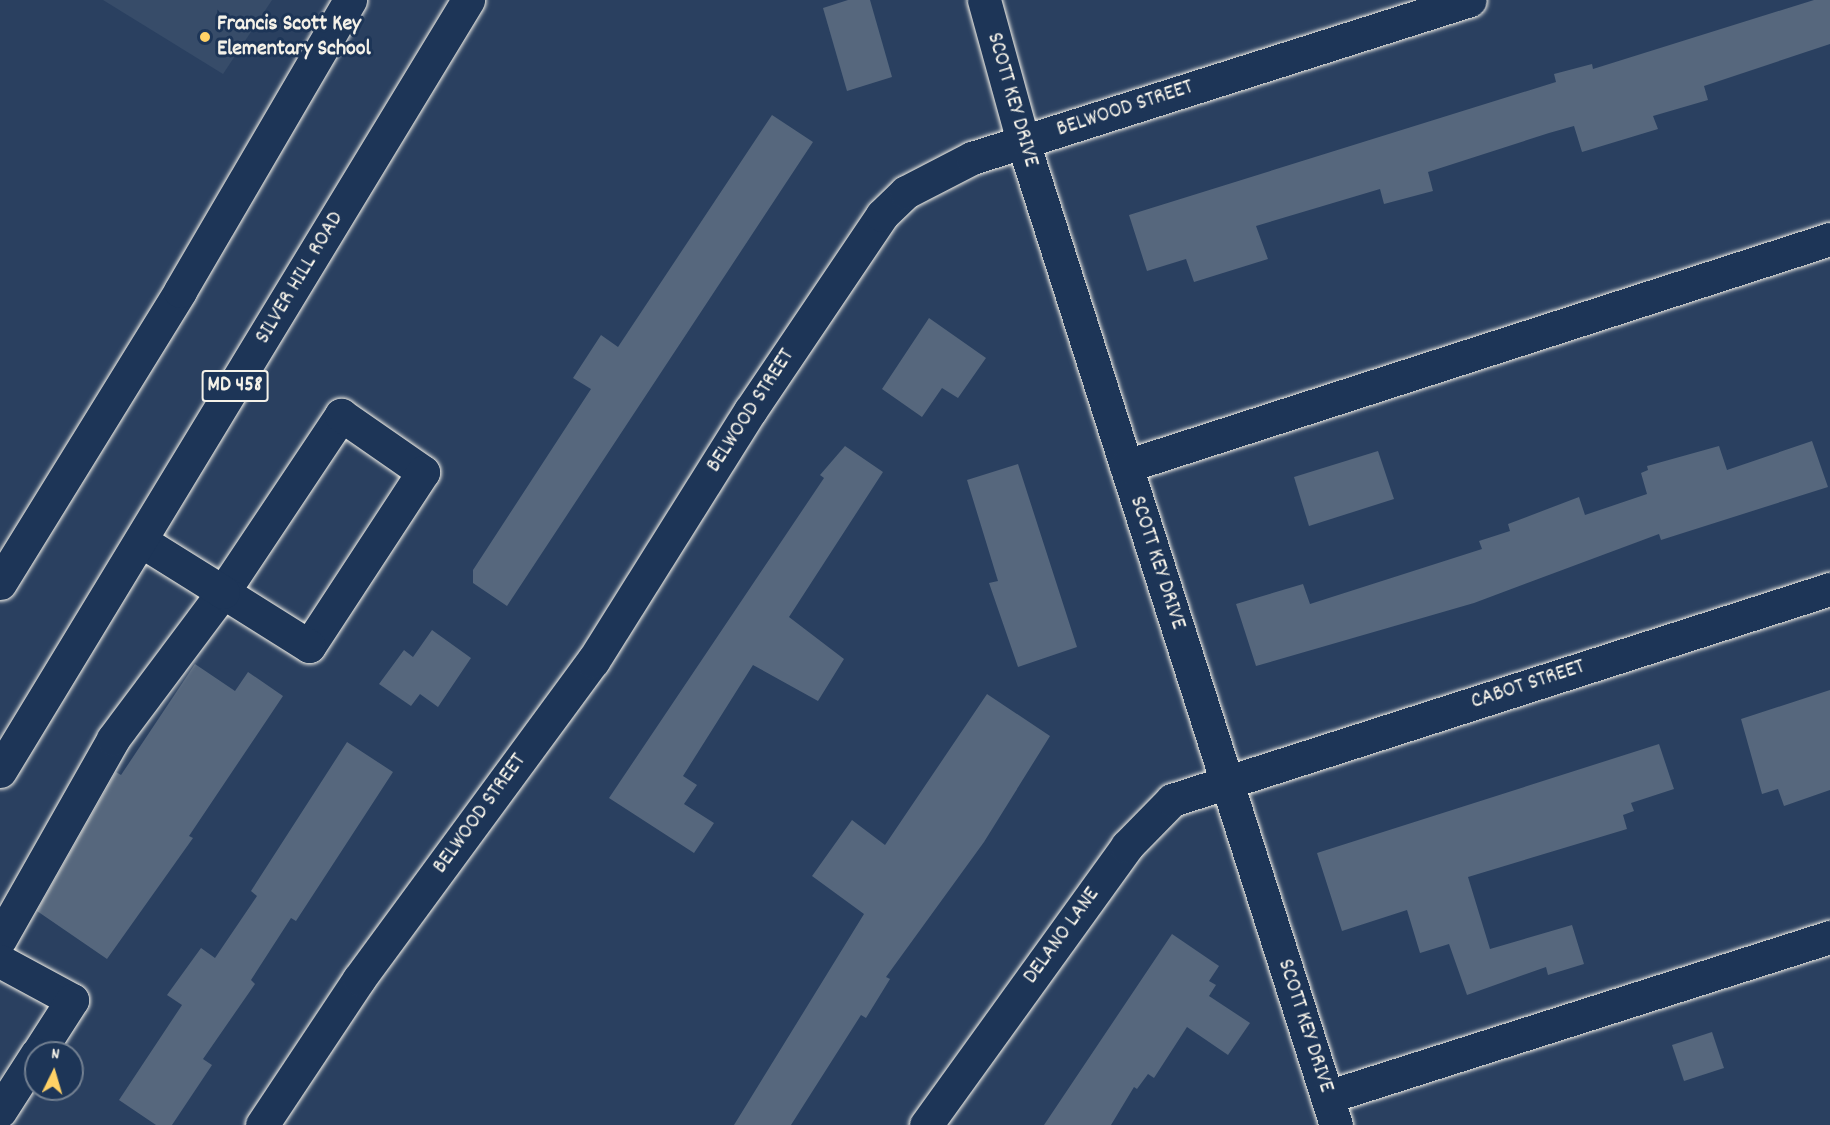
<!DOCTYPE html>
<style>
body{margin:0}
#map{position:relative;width:1830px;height:1125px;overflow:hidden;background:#2a4060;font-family:Dekko,sans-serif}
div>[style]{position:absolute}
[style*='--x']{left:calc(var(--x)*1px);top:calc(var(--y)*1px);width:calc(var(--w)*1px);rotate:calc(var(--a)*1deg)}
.built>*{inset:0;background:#374c69}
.building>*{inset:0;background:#56677d}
.roads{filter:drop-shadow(0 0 2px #f4f1e8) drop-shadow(0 0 2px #f4f1e8)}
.minor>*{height:33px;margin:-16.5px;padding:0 16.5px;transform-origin:16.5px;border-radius:16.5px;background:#1d3557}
.major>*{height:33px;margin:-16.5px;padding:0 16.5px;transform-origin:16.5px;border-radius:16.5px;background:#1d3557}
.dots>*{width:16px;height:16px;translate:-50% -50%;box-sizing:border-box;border:3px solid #1d3557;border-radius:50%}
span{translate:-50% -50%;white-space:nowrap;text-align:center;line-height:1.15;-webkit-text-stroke:6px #1d3557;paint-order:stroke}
.shield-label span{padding:2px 4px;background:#1d3557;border:2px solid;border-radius:4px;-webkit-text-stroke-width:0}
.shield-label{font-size:21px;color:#f4f1e8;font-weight:700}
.poi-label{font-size:22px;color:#f4f1e8;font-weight:700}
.left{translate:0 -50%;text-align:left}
.street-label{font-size:22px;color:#f4f1e8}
.north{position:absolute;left:24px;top:1041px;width:60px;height:60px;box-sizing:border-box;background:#1d3557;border:2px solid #738091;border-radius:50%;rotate:5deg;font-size:16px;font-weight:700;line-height:24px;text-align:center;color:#f4f1e8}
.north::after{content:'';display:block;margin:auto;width:21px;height:27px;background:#ffd166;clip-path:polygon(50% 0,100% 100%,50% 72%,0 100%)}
</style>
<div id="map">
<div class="built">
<div style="clip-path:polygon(103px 0,272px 0,223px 74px)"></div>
</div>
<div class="building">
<div style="clip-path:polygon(848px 0,870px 0,892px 77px,847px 91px,823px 8px)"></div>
<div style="clip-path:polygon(1814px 0,1830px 0,1830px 44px,1704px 86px,1708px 100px,1653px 116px,1658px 129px,1582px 152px,1574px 126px,1549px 133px,1428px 172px,1433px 191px,1384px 204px,1380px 189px,1256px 226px,1268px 259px,1194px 282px,1186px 259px,1147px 271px,1129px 215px,1556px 82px,1554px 74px,1592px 64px,1593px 69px)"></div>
<div style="clip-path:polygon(772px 115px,813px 142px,507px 606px,473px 583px,473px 570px,591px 389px,573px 378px,601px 335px,618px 347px)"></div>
<div style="clip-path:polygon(929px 318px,986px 358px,958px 398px,942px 388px,922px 417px,882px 389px)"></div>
<div style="clip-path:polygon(1812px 441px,1828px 487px,1661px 540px,1659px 534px,1474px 603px,1256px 666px,1236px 604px,1303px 584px,1310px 604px,1482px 549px,1479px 541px,1510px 531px,1508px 524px,1579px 497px,1585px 515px,1647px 494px,1641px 473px,1648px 470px,1647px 466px,1719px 446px,1727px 470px)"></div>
<div style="clip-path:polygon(845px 446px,883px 472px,789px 617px,844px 659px,818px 701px,753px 665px,683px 776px,697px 785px,684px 804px,714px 823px,694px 853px,609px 798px,824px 478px,820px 475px)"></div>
<div style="clip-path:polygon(1378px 451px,1394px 499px,1309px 526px,1294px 477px)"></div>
<div style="clip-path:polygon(1018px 464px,1077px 647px,1018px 667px,989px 583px,998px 581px,967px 480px)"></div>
<div style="clip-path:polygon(432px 630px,471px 658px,438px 707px,420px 694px,411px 706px,379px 684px,404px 650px,413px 657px)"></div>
<div style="clip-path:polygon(195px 664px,235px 691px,248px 672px,283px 696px,189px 836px,193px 838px,107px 959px,37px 911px,116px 772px,121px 775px)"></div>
<div style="clip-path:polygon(1830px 690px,1830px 790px,1784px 806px,1778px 789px,1762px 794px,1741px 719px)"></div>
<div style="clip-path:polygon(987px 694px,1050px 736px,984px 842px,886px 977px,890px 979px,866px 1018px,861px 1015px,791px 1125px,734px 1125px,864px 914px,812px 876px,852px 820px,885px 845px)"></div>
<div style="clip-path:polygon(347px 742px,393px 772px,296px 921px,291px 918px,251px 980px,255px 984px,203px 1059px,212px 1065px,172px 1125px,156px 1125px,119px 1100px,182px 1005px,167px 995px,201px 948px,215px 958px,257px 896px,251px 891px)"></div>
<div style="clip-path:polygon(1659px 744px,1674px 789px,1631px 803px,1634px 811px,1623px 815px,1627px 829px,1468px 877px,1490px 949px,1572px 925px,1584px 964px,1548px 975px,1546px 967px,1467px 995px,1449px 944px,1420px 953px,1407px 910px,1342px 931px,1317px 853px)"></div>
<div style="clip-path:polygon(1172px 934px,1219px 966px,1209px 981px,1216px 985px,1209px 996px,1250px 1023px,1228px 1055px,1187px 1027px,1154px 1078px,1148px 1074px,1137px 1089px,1134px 1087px,1111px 1125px,1044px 1125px)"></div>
<div style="clip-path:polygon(1712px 1032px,1724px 1068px,1684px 1081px,1672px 1045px)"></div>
</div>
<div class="roads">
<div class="minor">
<div style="--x:984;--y:0;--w:147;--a:74.6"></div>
<div style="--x:1023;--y:142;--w:1032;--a:72.34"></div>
<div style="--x:1126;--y:466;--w:740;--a:-17.87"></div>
<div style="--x:0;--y:939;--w:230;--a:-60.5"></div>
<div style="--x:113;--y:739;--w:184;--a:-53.2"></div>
<div style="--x:223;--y:592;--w:213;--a:-56.3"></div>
<div style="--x:341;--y:415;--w:100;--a:34.8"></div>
<div style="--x:423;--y:472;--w:208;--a:123.2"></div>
<div style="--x:309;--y:646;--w:102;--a:-147.9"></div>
<div style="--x:223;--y:592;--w:94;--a:-148"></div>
<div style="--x:0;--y:961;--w:82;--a:28.4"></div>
<div style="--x:72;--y:1000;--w:63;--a:122.7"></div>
<div style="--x:1327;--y:1097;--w:528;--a:-17.65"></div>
<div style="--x:0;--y:1111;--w:67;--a:-57.3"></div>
<div style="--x:262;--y:1125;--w:175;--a:-56.4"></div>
<div style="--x:359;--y:979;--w:395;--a:-53.7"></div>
<div style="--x:593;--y:661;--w:295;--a:-57.9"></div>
<div style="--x:750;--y:411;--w:236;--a:-56"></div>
<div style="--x:882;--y:215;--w:33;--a:-44"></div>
<div style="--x:906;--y:192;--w:74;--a:-27.3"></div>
<div style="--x:972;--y:158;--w:522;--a:-17.6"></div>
<div style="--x:926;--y:1125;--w:344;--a:-54.2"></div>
<div style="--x:1127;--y:846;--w:64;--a:-45.6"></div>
<div style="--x:1172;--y:800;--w:691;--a:-17.78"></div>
</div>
<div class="major">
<div style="--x:0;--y:583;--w:343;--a:-58.3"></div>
<div style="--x:180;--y:291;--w:337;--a:-59.7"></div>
<div style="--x:0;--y:771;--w:902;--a:-58.74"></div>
</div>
</div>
<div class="dots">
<div style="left:205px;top:37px;background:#ffd166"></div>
</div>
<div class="shield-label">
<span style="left:235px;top:386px">MD 458</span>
</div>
<div class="poi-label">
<span class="left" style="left:217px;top:37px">Francis Scott Key<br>Elementary School</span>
</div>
<div class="street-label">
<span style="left:1012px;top:100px;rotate:74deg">SCOTT KEY DRIVE</span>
<span style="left:1125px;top:109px;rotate:-18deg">BELWOOD STREET</span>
<span style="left:300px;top:278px;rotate:-59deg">SILVER HILL ROAD</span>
<span style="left:751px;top:411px;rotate:-57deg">BELWOOD STREET</span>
<span style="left:1157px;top:563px;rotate:72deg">SCOTT KEY DRIVE</span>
<span style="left:1528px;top:685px;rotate:-18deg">CABOT STREET</span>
<span style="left:480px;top:814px;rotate:-54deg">BELWOOD STREET</span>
<span style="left:1062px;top:936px;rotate:-54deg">DELANO LANE</span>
<span style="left:1305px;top:1026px;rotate:72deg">SCOTT KEY DRIVE</span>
</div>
<div class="north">N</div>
</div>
